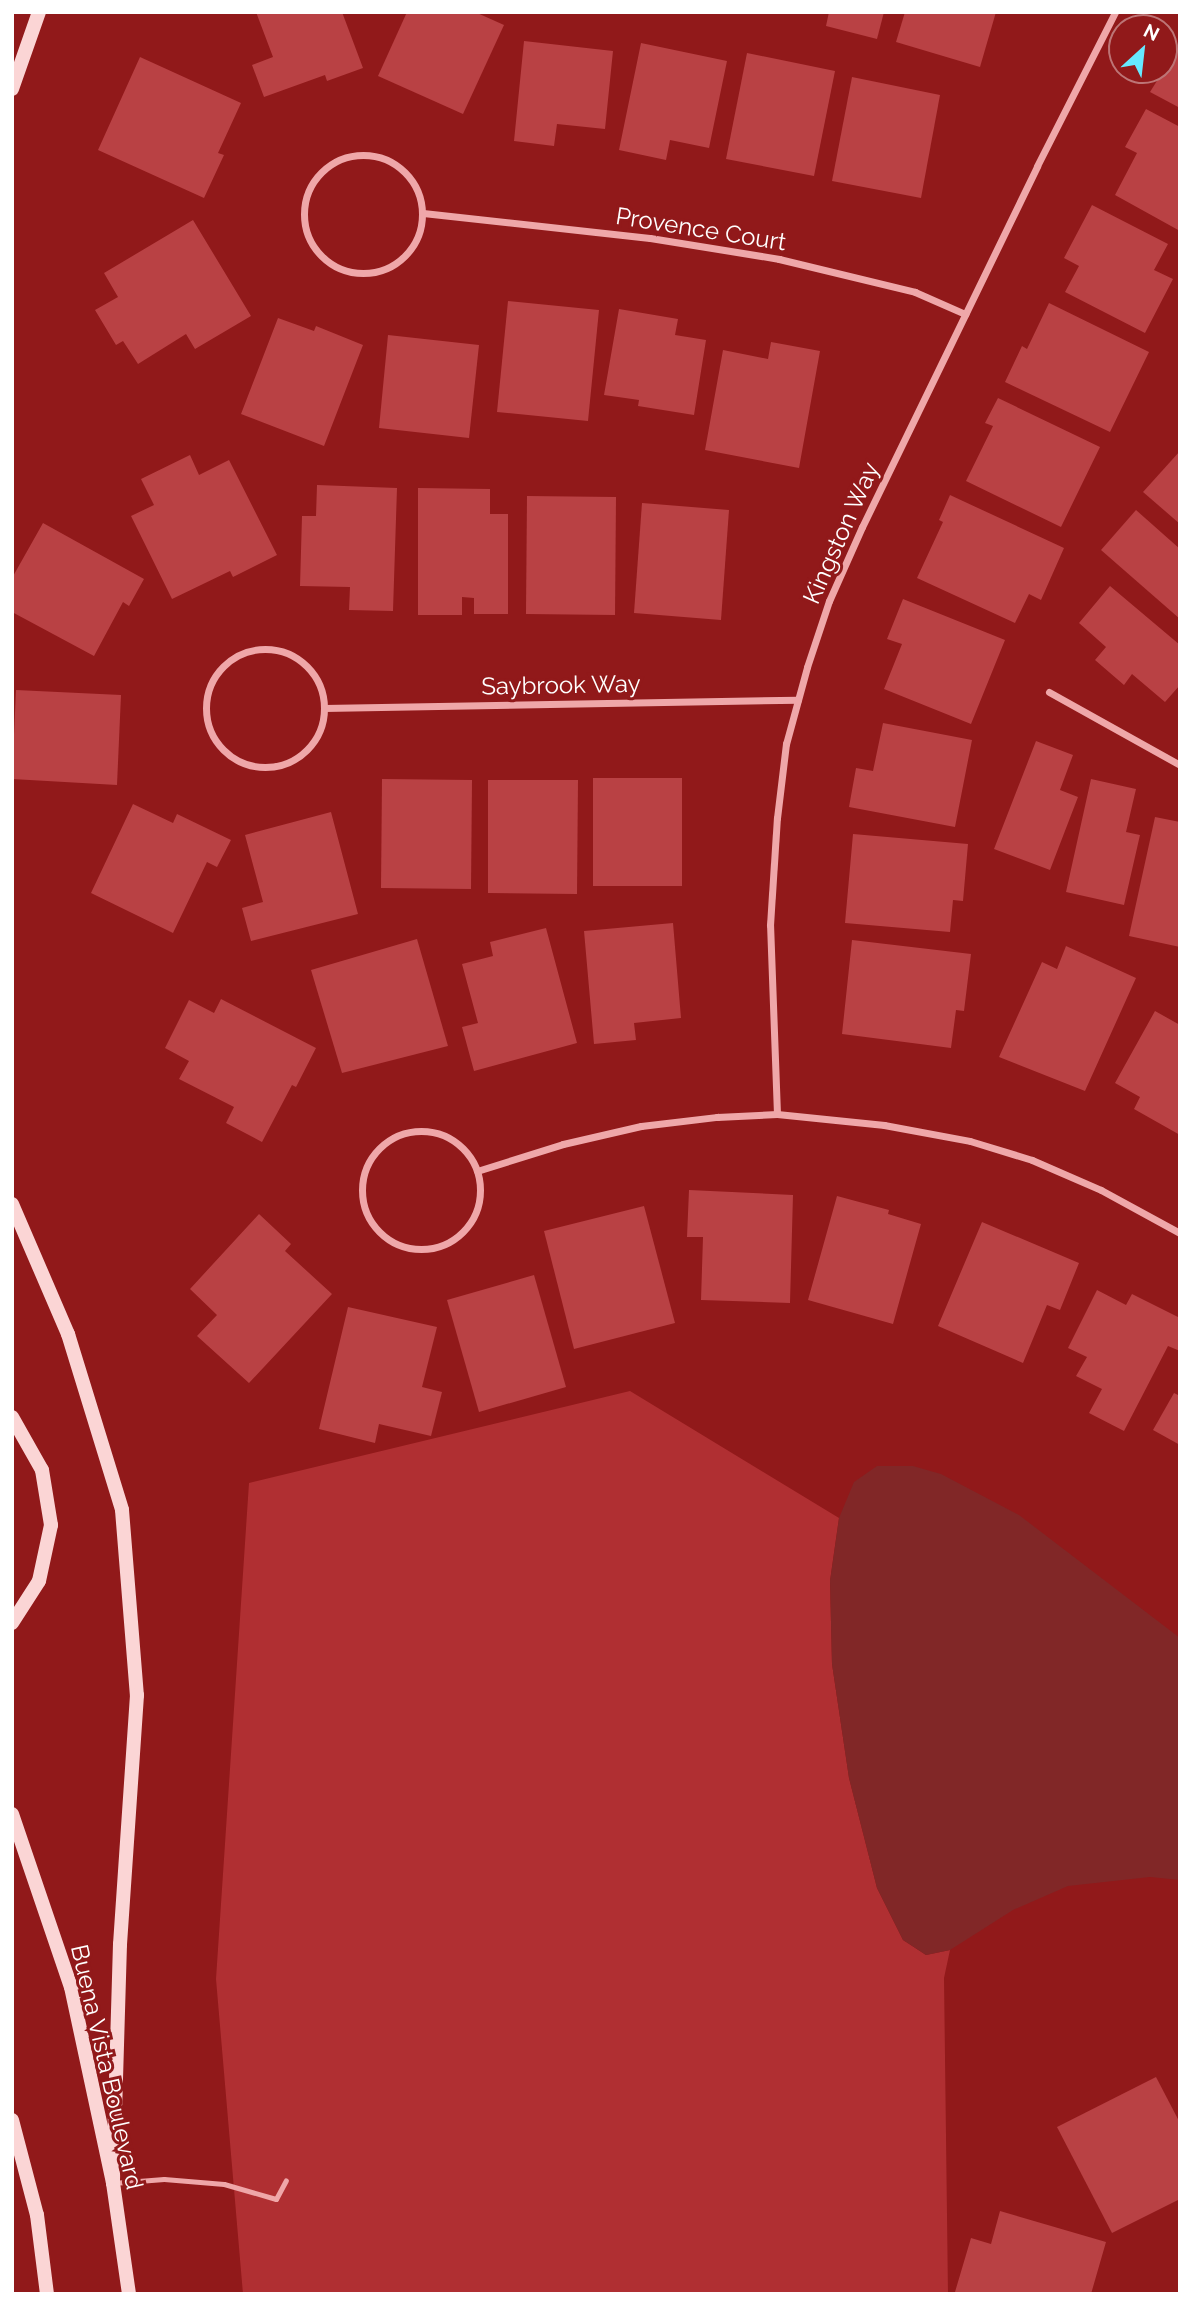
<!DOCTYPE html>
<style>
body{margin:0}
#map{position:relative;width:1192px;height:2306px;overflow:hidden;background:#91191a;font-family:Raleway,sans-serif}
div>[style]{position:absolute}
[style*='--x']{left:calc(var(--x)*1px);top:calc(var(--y)*1px);width:calc(var(--w)*1px);rotate:calc(var(--a)*1deg)}
.green>*{inset:0;background:#b02f32}
.water>*{inset:0;background:#812727}
.building>*{inset:0;background:#b94144}
.lane>*{height:5px;margin:-2.5px;padding:0 2.5px;transform-origin:2.5px;border-radius:2.5px;background:#efa7a9}
.street>*{height:7px;margin:-3.5px;padding:0 3.5px;transform-origin:3.5px;border-radius:3.5px;background:#efa7a9}
.street>.ring{margin:-3.5px;padding:0;box-sizing:content-box;background:none;border:7px solid #efa7a9;border-radius:50%}
.secondary>*{height:14px;margin:-7px;padding:0 7px;transform-origin:7px;border-radius:7px;background:#fbd5d5}
span{translate:-50% -50%;white-space:nowrap;text-align:center;line-height:1.15;-webkit-text-stroke:6px #91191a;paint-order:stroke}
.street-label{font-size:24px;color:#fff}
.frame{position:absolute;inset:0;border:14px solid #fff;pointer-events:none}
.north{position:absolute;left:1108px;top:14px;width:70px;height:70px;box-sizing:border-box;background:#91191a;border:2px solid #bd7576;border-radius:50%;rotate:27deg;font-size:19px;font-weight:700;line-height:28px;text-align:center;color:#fff}
.north::after{content:'';display:block;margin:auto;width:24px;height:32px;background:#66e9ff;clip-path:polygon(50% 0,100% 100%,50% 72%,0 100%)}
</style>
<div id="map">
<div class="green">
<div style="clip-path:polygon(630px 1391px,839px 1518px,830px 1581px,832px 1664px,849px 1778px,877px 1888px,903px 1940px,926px 1955px,950px 1950px,944px 1978px,948px 2294px,243px 2294px,216px 1979px,249px 1483px)"></div>
</div>
<div class="water">
<div style="clip-path:polygon(877px 1466px,913px 1466px,941px 1474px,1019px 1515px,1180px 1638px,1180px 1880px,1150px 1877px,1068px 1886px,1013px 1910px,950px 1950px,926px 1955px,903px 1940px,877px 1888px,849px 1778px,832px 1664px,830px 1581px,839px 1518px,854px 1482px)"></div>
</div>
<div class="building">
<div style="clip-path:polygon(256px 12px,342px 12px,363px 68px,327px 81px,325px 75px,264px 97px,252px 65px,273px 57px)"></div>
<div style="clip-path:polygon(407px 12px,475px 12px,504px 25px,463px 114px,378px 76px)"></div>
<div style="clip-path:polygon(829px 12px,884px 12px,877px 39px,826px 26px)"></div>
<div style="clip-path:polygon(905px 12px,996px 12px,980px 67px,896px 42px)"></div>
<div style="clip-path:polygon(524px 41px,613px 51px,605px 129px,557px 124px,554px 146px,514px 141px)"></div>
<div style="clip-path:polygon(641px 43px,727px 61px,709px 148px,670px 140px,666px 160px,619px 150px)"></div>
<div style="clip-path:polygon(1180px 44px,1180px 108px,1150px 92px)"></div>
<div style="clip-path:polygon(747px 53px,835px 71px,814px 176px,726px 159px)"></div>
<div style="clip-path:polygon(140px 57px,241px 103px,218px 153px,224px 155px,204px 198px,98px 150px)"></div>
<div style="clip-path:polygon(852px 77px,940px 95px,921px 198px,832px 181px)"></div>
<div style="clip-path:polygon(1146px 109px,1180px 127px,1180px 231px,1115px 195px,1137px 153px,1125px 147px)"></div>
<div style="clip-path:polygon(1092px 205px,1168px 244px,1154px 270px,1173px 279px,1145px 333px,1065px 292px,1079px 266px,1064px 258px)"></div>
<div style="clip-path:polygon(193px 220px,251px 316px,195px 349px,186px 334px,138px 364px,123px 341px,116px 345px,95px 310px,118px 297px,104px 273px)"></div>
<div style="clip-path:polygon(508px 301px,599px 310px,588px 421px,497px 412px)"></div>
<div style="clip-path:polygon(1049px 303px,1149px 352px,1110px 432px,1005px 382px,1022px 346px,1027px 349px)"></div>
<div style="clip-path:polygon(619px 309px,678px 319px,675px 335px,706px 340px,694px 415px,638px 406px,639px 400px,604px 395px)"></div>
<div style="clip-path:polygon(278px 318px,314px 331px,316px 326px,363px 345px,324px 446px,241px 414px)"></div>
<div style="clip-path:polygon(388px 335px,479px 345px,469px 438px,379px 428px)"></div>
<div style="clip-path:polygon(771px 342px,820px 351px,799px 468px,705px 450px,723px 350px,768px 359px)"></div>
<div style="clip-path:polygon(998px 398px,1100px 447px,1061px 527px,966px 481px,993px 426px,985px 423px)"></div>
<div style="clip-path:polygon(1180px 451px,1180px 524px,1143px 492px)"></div>
<div style="clip-path:polygon(190px 455px,199px 475px,229px 460px,277px 555px,233px 577px,230px 571px,172px 599px,131px 516px,154px 505px,141px 479px)"></div>
<div style="clip-path:polygon(317px 485px,397px 488px,393px 611px,349px 610px,350px 587px,300px 586px,302px 516px,316px 516px)"></div>
<div style="clip-path:polygon(418px 488px,490px 489px,490px 514px,508px 514px,508px 614px,474px 614px,474px 598px,462px 597px,462px 615px,418px 615px)"></div>
<div style="clip-path:polygon(950px 495px,1064px 548px,1041px 600px,1029px 594px,1015px 623px,917px 578px,943px 522px,939px 520px)"></div>
<div style="clip-path:polygon(527px 496px,616px 497px,615px 615px,526px 614px)"></div>
<div style="clip-path:polygon(642px 503px,729px 510px,721px 620px,634px 613px)"></div>
<div style="clip-path:polygon(1136px 510px,1180px 549px,1180px 619px,1101px 550px)"></div>
<div style="clip-path:polygon(43px 523px,144px 579px,129px 606px,123px 602px,94px 656px,12px 612px,12px 578px)"></div>
<div style="clip-path:polygon(1110px 586px,1180px 645px,1180px 685px,1165px 702px,1132px 674px,1124px 685px,1095px 660px,1106px 647px,1079px 623px)"></div>
<div style="clip-path:polygon(903px 599px,1005px 640px,971px 724px,884px 689px,902px 644px,887px 639px)"></div>
<div style="clip-path:polygon(16px 690px,121px 695px,117px 785px,12px 779px)"></div>
<div style="clip-path:polygon(883px 723px,972px 740px,955px 827px,849px 807px,856px 768px,873px 771px)"></div>
<div style="clip-path:polygon(1036px 741px,1073px 755px,1060px 790px,1078px 797px,1050px 870px,994px 849px)"></div>
<div style="clip-path:polygon(593px 778px,682px 778px,682px 886px,593px 886px)"></div>
<div style="clip-path:polygon(382px 779px,472px 780px,471px 889px,381px 888px)"></div>
<div style="clip-path:polygon(1091px 779px,1136px 789px,1126px 832px,1140px 835px,1124px 905px,1066px 892px)"></div>
<div style="clip-path:polygon(488px 780px,578px 780px,577px 894px,488px 893px)"></div>
<div style="clip-path:polygon(133px 804px,173px 823px,177px 814px,231px 840px,217px 867px,207px 862px,173px 933px,91px 893px)"></div>
<div style="clip-path:polygon(331px 812px,358px 914px,251px 941px,242px 908px,263px 902px,245px 835px)"></div>
<div style="clip-path:polygon(1155px 817px,1180px 822px,1180px 947px,1129px 936px)"></div>
<div style="clip-path:polygon(853px 834px,968px 844px,963px 901px,953px 900px,950px 932px,845px 923px)"></div>
<div style="clip-path:polygon(673px 923px,681px 1018px,634px 1023px,636px 1040px,594px 1044px,584px 931px)"></div>
<div style="clip-path:polygon(546px 928px,577px 1043px,474px 1071px,462px 1027px,478px 1023px,462px 964px,493px 956px,490px 942px)"></div>
<div style="clip-path:polygon(417px 939px,448px 1046px,342px 1073px,311px 970px)"></div>
<div style="clip-path:polygon(852px 940px,971px 954px,964px 1011px,956px 1010px,951px 1048px,842px 1034px)"></div>
<div style="clip-path:polygon(1066px 946px,1136px 978px,1085px 1091px,999px 1057px,1042px 962px,1057px 969px)"></div>
<div style="clip-path:polygon(221px 999px,316px 1048px,296px 1087px,292px 1085px,262px 1142px,226px 1123px,234px 1107px,179px 1079px,189px 1061px,165px 1048px,189px 1000px,214px 1013px)"></div>
<div style="clip-path:polygon(1155px 1011px,1180px 1025px,1180px 1135px,1134px 1109px,1140px 1097px,1115px 1083px)"></div>
<div style="clip-path:polygon(689px 1190px,793px 1195px,790px 1303px,701px 1300px,703px 1237px,687px 1237px)"></div>
<div style="clip-path:polygon(837px 1196px,889px 1210px,888px 1214px,921px 1224px,893px 1324px,808px 1300px)"></div>
<div style="clip-path:polygon(644px 1206px,675px 1323px,574px 1349px,544px 1231px)"></div>
<div style="clip-path:polygon(259px 1214px,291px 1244px,285px 1251px,332px 1294px,249px 1383px,197px 1336px,217px 1315px,190px 1289px)"></div>
<div style="clip-path:polygon(982px 1222px,1079px 1263px,1060px 1310px,1047px 1305px,1023px 1363px,938px 1326px)"></div>
<div style="clip-path:polygon(534px 1275px,566px 1387px,479px 1412px,447px 1300px)"></div>
<div style="clip-path:polygon(1097px 1290px,1126px 1305px,1132px 1294px,1180px 1318px,1180px 1351px,1168px 1346px,1124px 1431px,1089px 1413px,1102px 1389px,1076px 1376px,1087px 1357px,1068px 1348px)"></div>
<div style="clip-path:polygon(348px 1307px,437px 1327px,422px 1387px,442px 1392px,431px 1436px,379px 1424px,375px 1443px,319px 1429px)"></div>
<div style="clip-path:polygon(1174px 1393px,1180px 1396px,1180px 1445px,1153px 1430px)"></div>
<div style="clip-path:polygon(1156px 2077px,1180px 2123px,1180px 2199px,1112px 2233px,1057px 2127px)"></div>
<div style="clip-path:polygon(1000px 2211px,1106px 2242px,1091px 2294px,955px 2292px,971px 2238px,991px 2244px)"></div>
</div>
<div class="lane">
<div style="--x:113;--y:2183;--w:51;--a:-4.5"></div>
<div style="--x:164;--y:2179;--w:60;--a:4.8"></div>
<div style="--x:224;--y:2184;--w:54;--a:16.1"></div>
<div style="--x:276;--y:2199;--w:21;--a:-62"></div>
</div>
<div class="street">
<div class="ring" style="left:304px;top:155px;width:111px;height:111px"></div>
<div style="--x:423;--y:213;--w:228;--a:6.3"></div>
<div style="--x:650;--y:238;--w:131;--a:9.2"></div>
<div style="--x:779;--y:259;--w:140;--a:13.6"></div>
<div style="--x:915;--y:292;--w:55;--a:23.7"></div>
<div class="ring" style="left:206px;top:649px;width:111px;height:111px"></div>
<div style="--x:1049;--y:692;--w:150;--a:29.1"></div>
<div style="--x:324;--y:708;--w:474;--a:-1"></div>
<div style="--x:777;--y:1114;--w:189;--a:-92.1"></div>
<div style="--x:770;--y:925;--w:107;--a:-86.3"></div>
<div style="--x:777;--y:818;--w:75;--a:-83.1"></div>
<div style="--x:786;--y:744;--w:80;--a:-74.7"></div>
<div style="--x:807;--y:667;--w:70;--a:-71.6"></div>
<div style="--x:829;--y:601;--w:81;--a:-66"></div>
<div style="--x:862;--y:527;--w:401;--a:-64.1"></div>
<div style="--x:1037;--y:166;--w:173;--a:-63.1"></div>
<div class="ring" style="left:362px;top:1131px;width:111px;height:111px"></div>
<div style="--x:477;--y:1171;--w:90;--a:-17.4"></div>
<div style="--x:563;--y:1144;--w:80;--a:-13"></div>
<div style="--x:641;--y:1126;--w:77;--a:-6.8"></div>
<div style="--x:717;--y:1117;--w:60;--a:-2.9"></div>
<div style="--x:777;--y:1114;--w:108;--a:5.9"></div>
<div style="--x:884;--y:1125;--w:87;--a:10.5"></div>
<div style="--x:970;--y:1141;--w:65;--a:17"></div>
<div style="--x:1032;--y:1160;--w:75;--a:23.5"></div>
<div style="--x:1101;--y:1190;--w:90;--a:28.6"></div>
</div>
<div class="secondary">
<div style="--x:12;--y:89;--w:82;--a:-70.7"></div>
<div style="--x:12;--y:1204;--w:142;--a:66.7"></div>
<div style="--x:68;--y:1334;--w:184;--a:72.9"></div>
<div style="--x:122;--y:1510;--w:186;--a:85.4"></div>
<div style="--x:137;--y:1695;--w:250;--a:93.9"></div>
<div style="--x:120;--y:1944;--w:239;--a:91.7"></div>
<div style="--x:12;--y:1417;--w:61;--a:60.5"></div>
<div style="--x:42;--y:1470;--w:56;--a:80.7"></div>
<div style="--x:51;--y:1525;--w:57;--a:102.1"></div>
<div style="--x:39;--y:1581;--w:50;--a:122.7"></div>
<div style="--x:12;--y:1814;--w:183;--a:71.2"></div>
<div style="--x:71;--y:1987;--w:200;--a:77.9"></div>
<div style="--x:113;--y:2183;--w:112;--a:81.8"></div>
<div style="--x:12;--y:2120;--w:98;--a:75.3"></div>
<div style="--x:37;--y:2215;--w:80;--a:82.8"></div>
</div>
<div class="street-label">
<span style="left:701px;top:229px;rotate:9deg">Provence Court</span>
<span style="left:841px;top:533px;rotate:-66deg">Kingston Way</span>
<span style="left:561px;top:685px;rotate:-1deg">Saybrook Way</span>
<span style="left:107px;top:2067px;rotate:77deg">Buena Vista Boulevard</span>
</div>
<div class="frame"></div>
<div class="north">N</div>
</div>
